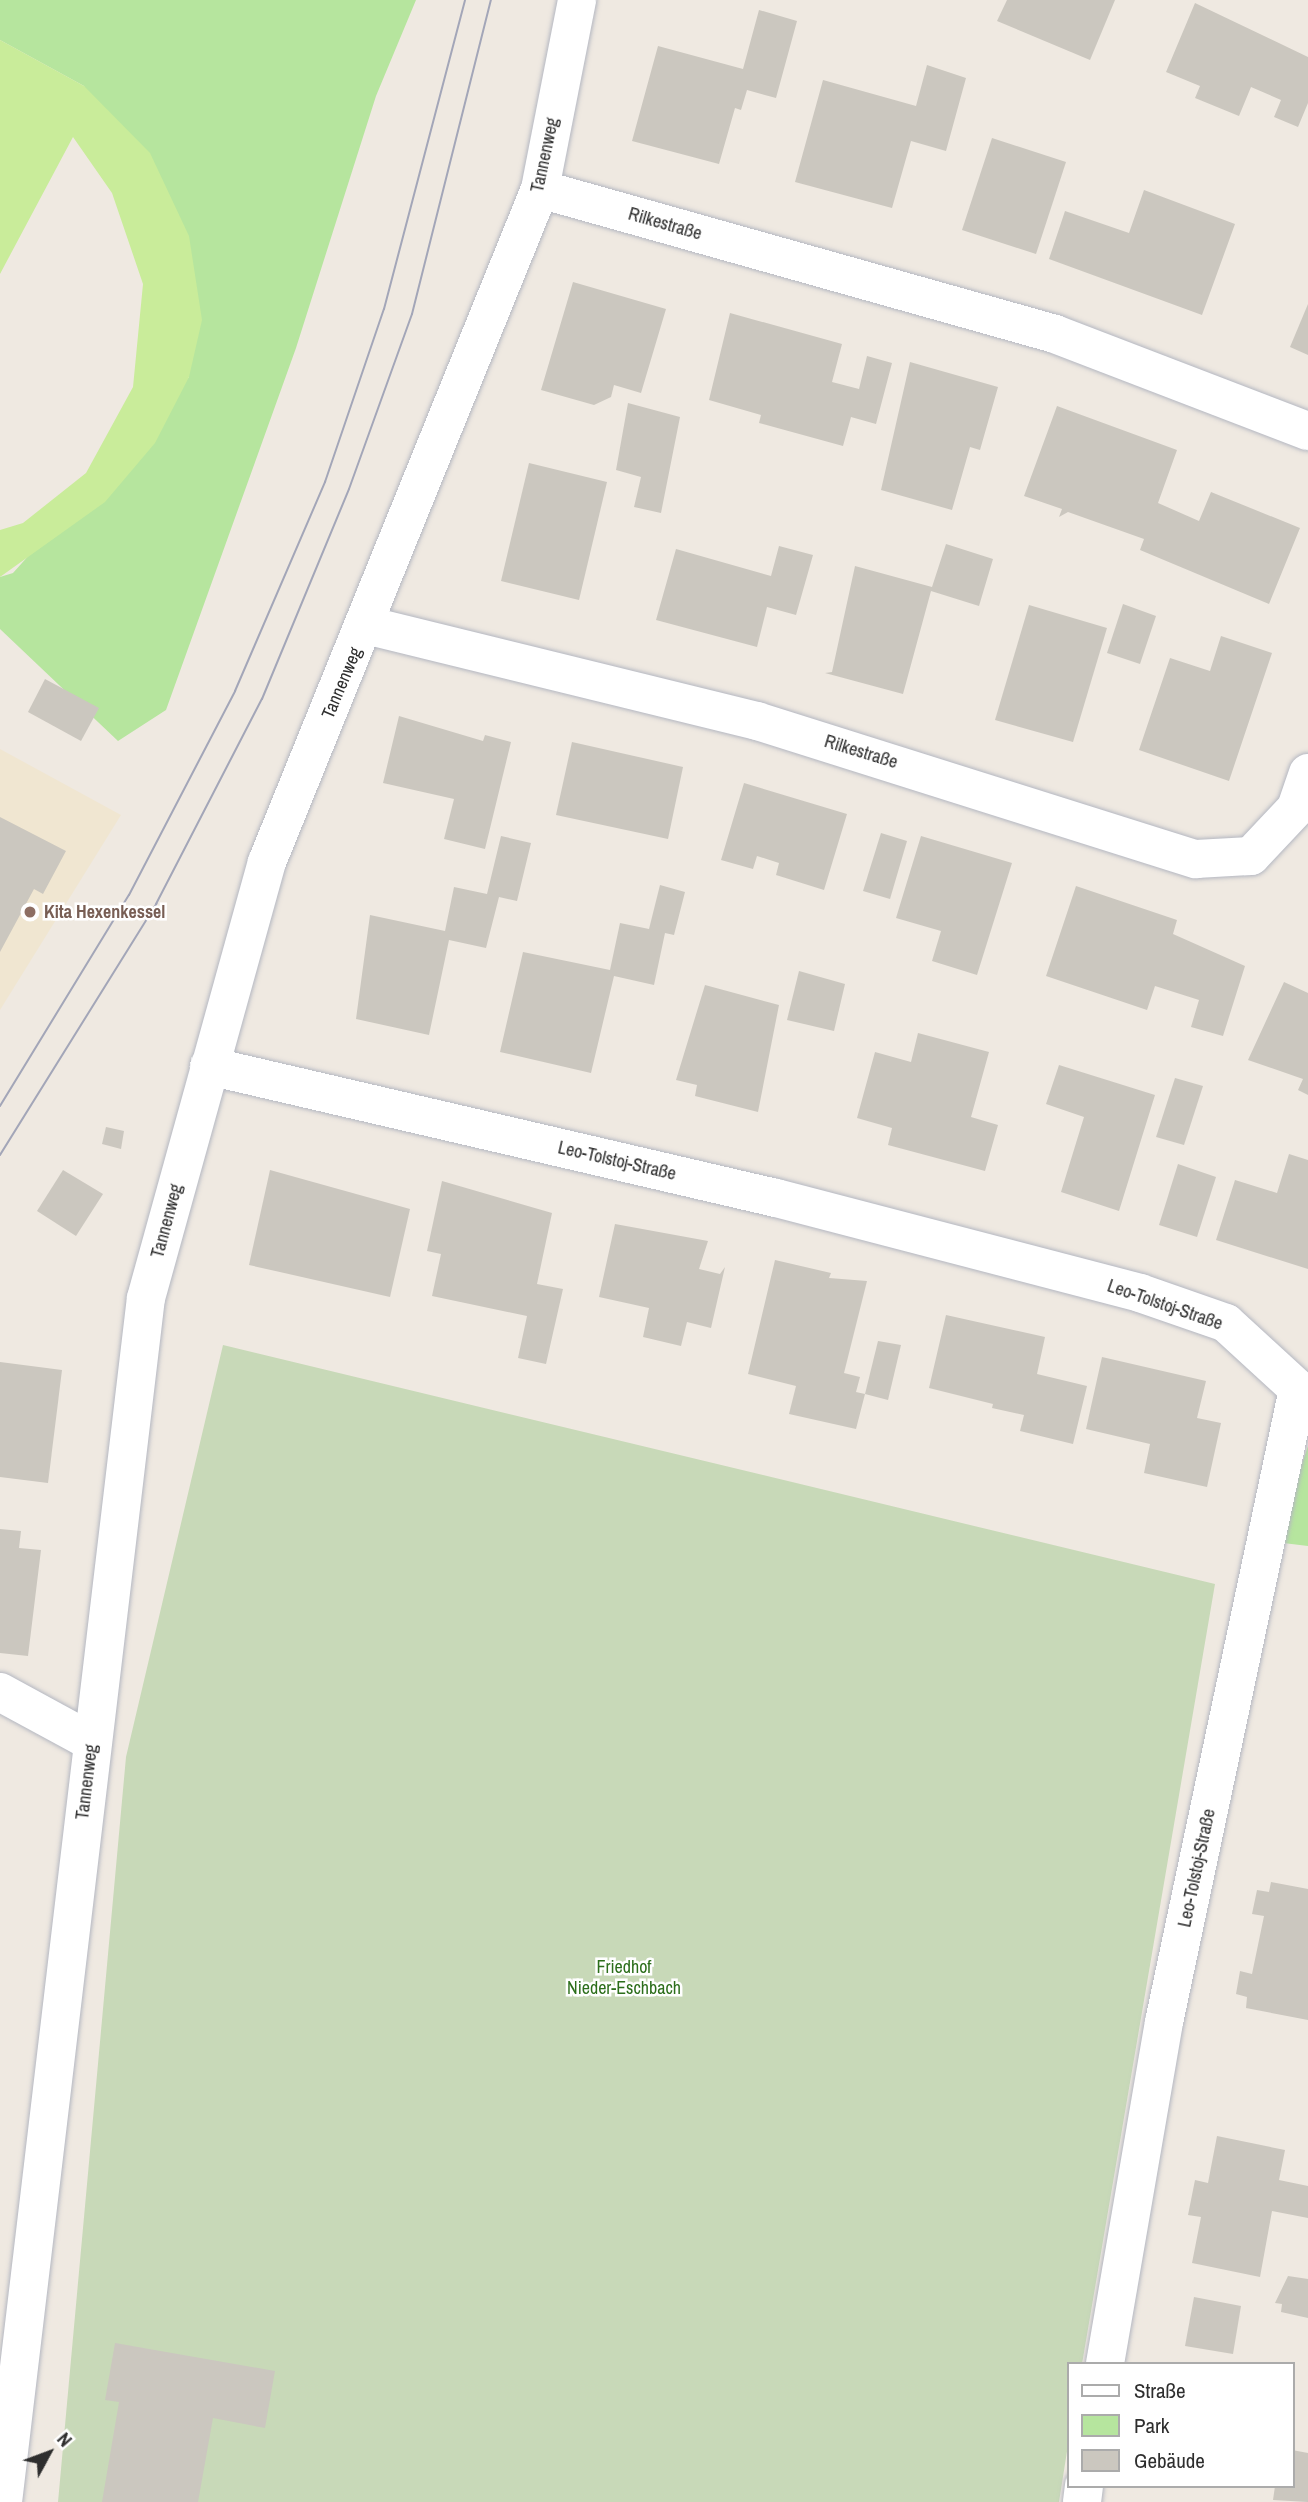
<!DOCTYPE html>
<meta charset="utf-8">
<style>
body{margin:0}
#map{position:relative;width:1308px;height:2502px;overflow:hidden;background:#efe9e1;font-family:"Archivo Narrow",sans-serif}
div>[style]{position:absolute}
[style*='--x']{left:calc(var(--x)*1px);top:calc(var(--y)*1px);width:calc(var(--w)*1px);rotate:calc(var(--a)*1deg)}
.education>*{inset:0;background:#f0e6d1}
.green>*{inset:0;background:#b6e59e}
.cemetery>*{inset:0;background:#c8d9b8}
.pitch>*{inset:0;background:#c9ec9a}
.building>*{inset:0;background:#cbc7bf}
.roads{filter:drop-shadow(0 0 2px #b4b7c1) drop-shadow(0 0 2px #b4b7c1)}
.street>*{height:38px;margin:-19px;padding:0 19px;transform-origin:19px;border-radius:19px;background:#fff}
.tram>*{height:2px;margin:-1px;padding:0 1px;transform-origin:1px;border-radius:1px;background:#a3a6b8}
.dots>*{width:19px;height:19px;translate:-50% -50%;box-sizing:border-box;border:4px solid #fff;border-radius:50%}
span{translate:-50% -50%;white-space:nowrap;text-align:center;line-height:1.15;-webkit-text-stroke:5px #fff;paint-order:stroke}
.street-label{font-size:18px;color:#2e2e2e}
.education-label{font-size:18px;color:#785e54;font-weight:700}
.left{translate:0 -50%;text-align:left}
.park-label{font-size:18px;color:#2c6e1b}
.legend{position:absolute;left:1067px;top:2362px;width:228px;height:126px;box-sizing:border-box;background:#fff;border:2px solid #ababab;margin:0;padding:9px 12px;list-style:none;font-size:21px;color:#2e2e2e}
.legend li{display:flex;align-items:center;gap:14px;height:35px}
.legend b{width:35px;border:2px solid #ababab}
.north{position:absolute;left:14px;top:2418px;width:70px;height:70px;-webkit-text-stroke:5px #fff;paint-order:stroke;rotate:49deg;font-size:19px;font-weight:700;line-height:28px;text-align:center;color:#2e2e2e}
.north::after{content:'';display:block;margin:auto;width:24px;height:32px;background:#2e2e2e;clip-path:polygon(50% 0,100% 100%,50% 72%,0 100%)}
</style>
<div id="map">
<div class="education">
<div style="clip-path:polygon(0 749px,121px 815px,0 1010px)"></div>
</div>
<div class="green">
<div style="clip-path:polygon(0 0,416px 0,376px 96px,296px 348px,166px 710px,118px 741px,0 629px,0 577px,13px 573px,189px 377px,84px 86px,0 40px)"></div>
<div style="clip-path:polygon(1308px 1446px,1308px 1546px,1275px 1542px)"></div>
</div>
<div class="cemetery">
<div style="clip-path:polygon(223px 1345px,1215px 1584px,1082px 2364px,1068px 2364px,1068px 2445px,1059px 2502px,58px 2502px,126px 1757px)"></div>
</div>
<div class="pitch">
<div style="clip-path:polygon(0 40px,84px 86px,150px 153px,189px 236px,202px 320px,189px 377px,155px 443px,105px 502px,0 577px,0 530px,23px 523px,86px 473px,133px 387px,143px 284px,112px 193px,73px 137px,0 274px)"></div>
</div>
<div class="building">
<div style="clip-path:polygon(1007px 0,1115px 0,1090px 60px,997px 21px)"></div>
<div style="clip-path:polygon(1195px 3px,1308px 57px,1308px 103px,1298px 127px,1274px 117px,1281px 100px,1251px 87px,1239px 116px,1195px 98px,1200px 86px,1166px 72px)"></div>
<div style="clip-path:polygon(759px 10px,797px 21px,776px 98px,747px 90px,741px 110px,735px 108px,719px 164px,632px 141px,658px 46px,743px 69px)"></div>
<div style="clip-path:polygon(927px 65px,966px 78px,946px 151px,911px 141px,892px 208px,795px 182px,823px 80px,916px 106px)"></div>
<div style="clip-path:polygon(992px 138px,1066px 162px,1036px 254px,962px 230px)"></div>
<div style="clip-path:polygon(1144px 190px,1235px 224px,1202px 315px,1049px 259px,1065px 211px,1129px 233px)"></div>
<div style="clip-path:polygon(573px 282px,666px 309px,641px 393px,614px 385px,611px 397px,594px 405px,541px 390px)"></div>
<div style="clip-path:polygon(1308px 304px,1308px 355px,1290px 347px)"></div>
<div style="clip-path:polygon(730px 313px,842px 344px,832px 382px,859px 389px,867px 356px,892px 363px,876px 424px,851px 417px,843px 446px,759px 423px,761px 415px,709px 400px)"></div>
<div style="clip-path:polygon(910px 362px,998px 387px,980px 450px,970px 447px,952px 510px,881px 490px)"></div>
<div style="clip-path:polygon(628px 403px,680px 417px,661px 513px,634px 507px,641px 477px,616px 470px)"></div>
<div style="clip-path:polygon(1057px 406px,1177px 450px,1158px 503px,1199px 521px,1211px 492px,1300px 528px,1269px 604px,1140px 550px,1144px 539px,1068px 512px,1059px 517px,1062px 509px,1024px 496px)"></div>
<div style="clip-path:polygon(529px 463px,607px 482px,579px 600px,501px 581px)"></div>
<div style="clip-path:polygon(946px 544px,993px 559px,979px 606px,931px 591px,903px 694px,825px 673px,832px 672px,855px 566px,932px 587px)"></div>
<div style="clip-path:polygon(779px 546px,813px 555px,796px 615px,767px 607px,757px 647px,656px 620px,676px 549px,771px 576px)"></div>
<div style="clip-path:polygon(1123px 604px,1156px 616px,1140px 664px,1107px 653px)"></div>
<div style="clip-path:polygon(1029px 605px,1107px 628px,1073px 742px,995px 720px)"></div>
<div style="clip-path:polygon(1221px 636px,1272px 653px,1229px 781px,1139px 750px,1170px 658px,1210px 671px)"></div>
<div style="clip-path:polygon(45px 679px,99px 708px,81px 741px,28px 712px)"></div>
<div style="clip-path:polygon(399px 716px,483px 741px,485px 735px,511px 742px,485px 849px,444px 839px,454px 799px,383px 783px)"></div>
<div style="clip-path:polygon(572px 742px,683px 767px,668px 839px,556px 815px)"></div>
<div style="clip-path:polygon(744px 783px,847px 814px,824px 890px,776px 875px,779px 863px,757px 856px,753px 869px,721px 860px)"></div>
<div style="clip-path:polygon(0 817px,66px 851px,43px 894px,34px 889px,0 952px)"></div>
<div style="clip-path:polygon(881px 833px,907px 841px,890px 899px,863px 891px)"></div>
<div style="clip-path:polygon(501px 836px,531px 843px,517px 901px,499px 897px,486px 948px,449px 940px,429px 1035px,356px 1019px,370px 915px,445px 931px,454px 887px,487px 894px)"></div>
<div style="clip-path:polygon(921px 836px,1012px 863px,977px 975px,932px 961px,941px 931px,896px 918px)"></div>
<div style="clip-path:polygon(660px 885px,685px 892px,674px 935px,665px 933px,654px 985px,614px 976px,591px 1073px,500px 1052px,523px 952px,610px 970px,620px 923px,649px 929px)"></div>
<div style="clip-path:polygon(1076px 886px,1177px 920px,1173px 934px,1245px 966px,1223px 1036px,1191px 1027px,1199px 1000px,1155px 986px,1147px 1010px,1046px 976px)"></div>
<div style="clip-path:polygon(799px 971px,845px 984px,834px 1031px,787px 1020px)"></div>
<div style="clip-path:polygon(1284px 982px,1308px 993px,1308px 1095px,1298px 1090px,1303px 1079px,1248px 1060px)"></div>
<div style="clip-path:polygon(705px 985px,779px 1005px,758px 1112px,695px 1096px,697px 1085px,676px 1080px)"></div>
<div style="clip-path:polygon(918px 1033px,989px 1052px,971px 1117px,998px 1125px,985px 1171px,888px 1145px,892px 1128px,857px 1118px,875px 1052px,911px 1062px)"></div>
<div style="clip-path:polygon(1059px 1065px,1155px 1095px,1119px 1211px,1061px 1192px,1084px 1117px,1046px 1104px)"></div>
<div style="clip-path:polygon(1175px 1078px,1203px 1086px,1184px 1145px,1156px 1137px)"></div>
<div style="clip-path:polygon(106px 1127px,124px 1131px,121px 1149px,102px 1144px)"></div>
<div style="clip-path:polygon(1289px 1154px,1308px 1160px,1308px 1269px,1216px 1240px,1235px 1180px,1277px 1193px)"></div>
<div style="clip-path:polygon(1178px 1164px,1216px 1177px,1197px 1237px,1159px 1225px)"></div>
<div style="clip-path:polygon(63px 1170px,103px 1194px,76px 1236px,37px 1211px)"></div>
<div style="clip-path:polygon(270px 1170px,410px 1209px,390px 1297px,249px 1265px)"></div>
<div style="clip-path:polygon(442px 1181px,552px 1213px,537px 1284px,563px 1289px,546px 1364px,518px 1358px,527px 1316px,432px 1296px,441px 1254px,427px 1251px)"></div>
<div style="clip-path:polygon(615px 1224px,708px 1241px,699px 1269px,720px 1274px,725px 1267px,711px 1328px,687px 1322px,681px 1346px,643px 1337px,649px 1308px,599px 1297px)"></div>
<div style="clip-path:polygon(775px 1260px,831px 1273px,829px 1278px,867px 1281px,844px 1373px,860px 1377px,856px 1392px,865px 1394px,856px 1429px,789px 1414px,796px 1386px,748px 1374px)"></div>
<div style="clip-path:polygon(946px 1315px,1045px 1337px,1037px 1374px,1087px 1386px,1073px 1444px,1020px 1431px,1024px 1415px,992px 1408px,993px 1404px,929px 1388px)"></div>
<div style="clip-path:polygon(878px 1341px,901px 1345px,888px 1400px,865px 1394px)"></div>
<div style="clip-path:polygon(1102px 1357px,1206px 1381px,1197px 1418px,1221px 1423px,1207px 1487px,1144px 1473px,1150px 1444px,1086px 1429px)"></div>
<div style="clip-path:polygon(0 1362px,62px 1370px,48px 1483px,0 1477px)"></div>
<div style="clip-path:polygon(0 1529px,21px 1531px,19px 1548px,41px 1550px,28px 1656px,0 1653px)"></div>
<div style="clip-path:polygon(1271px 1882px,1308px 1889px,1308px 2020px,1246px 2008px,1247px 1997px,1236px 1994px,1240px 1971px,1252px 1974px,1264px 1916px,1252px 1914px,1257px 1890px,1269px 1892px)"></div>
<div style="clip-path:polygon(1217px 2136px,1285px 2150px,1279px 2180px,1308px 2186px,1308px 2218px,1272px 2211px,1260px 2277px,1192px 2263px,1201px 2217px,1188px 2215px,1195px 2180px,1208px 2183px)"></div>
<div style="clip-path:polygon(1288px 2276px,1308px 2279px,1308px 2318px,1281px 2312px,1282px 2304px,1275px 2303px)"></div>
<div style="clip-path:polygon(1194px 2297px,1241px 2306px,1233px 2354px,1185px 2346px)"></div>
<div style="clip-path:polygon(115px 2343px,275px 2371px,265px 2428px,213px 2418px,198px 2502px,102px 2502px,119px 2402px,105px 2400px)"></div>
<div style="clip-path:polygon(1292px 2450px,1308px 2453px,1308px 2502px,1273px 2500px,1275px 2486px,1292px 2486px)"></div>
</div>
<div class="roads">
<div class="street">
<div style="--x:540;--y:189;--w:535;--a:15.72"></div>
<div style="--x:1055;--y:334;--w:271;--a:21"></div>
<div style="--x:366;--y:625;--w:403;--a:13.8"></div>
<div style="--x:757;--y:721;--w:460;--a:17.5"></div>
<div style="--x:1196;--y:859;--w:55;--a:-3.1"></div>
<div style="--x:1251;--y:856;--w:66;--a:-46.8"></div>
<div style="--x:1296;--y:808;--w:37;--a:-71"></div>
<div style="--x:209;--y:1066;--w:582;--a:13.11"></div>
<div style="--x:776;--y:1198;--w:376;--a:14.6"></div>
<div style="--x:1140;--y:1293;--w:91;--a:19.2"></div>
<div style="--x:1226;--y:1323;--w:98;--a:42.5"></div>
<div style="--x:1298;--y:1389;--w:647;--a:101.95"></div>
<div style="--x:1164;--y:2022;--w:347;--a:99.8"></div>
<div style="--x:0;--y:1692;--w:105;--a:28.5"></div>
<div style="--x:3;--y:2502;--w:1212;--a:-83.23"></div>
<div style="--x:146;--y:1298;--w:452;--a:-74.5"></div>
<div style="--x:267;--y:862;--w:726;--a:-67.92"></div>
<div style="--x:540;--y:189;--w:193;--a:-78.9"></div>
<div style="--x:1082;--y:2502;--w:16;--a:-83"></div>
</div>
</div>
<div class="tram">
<div style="--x:0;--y:1106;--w:247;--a:-58.6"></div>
<div style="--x:129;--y:895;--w:230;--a:-62.5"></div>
<div style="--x:235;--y:691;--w:228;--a:-66.7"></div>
<div style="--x:325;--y:482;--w:183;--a:-71.2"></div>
<div style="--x:384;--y:309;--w:319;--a:-75.3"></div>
<div style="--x:0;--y:1155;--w:296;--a:-58.1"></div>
<div style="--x:156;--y:904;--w:231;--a:-62.7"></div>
<div style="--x:262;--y:699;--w:227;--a:-67.5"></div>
<div style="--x:349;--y:489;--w:186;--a:-70.2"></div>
<div style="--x:412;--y:314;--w:324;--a:-75.9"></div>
</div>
<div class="dots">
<div style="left:30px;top:912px;background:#8d6e63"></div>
</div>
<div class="street-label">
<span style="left:545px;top:155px;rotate:-78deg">Tannenweg</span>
<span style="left:665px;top:224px;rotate:16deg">Rilkestraße</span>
<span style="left:342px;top:683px;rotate:-67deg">Tannenweg</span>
<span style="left:861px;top:752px;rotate:17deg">Rilkestraße</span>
<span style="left:617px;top:1161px;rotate:13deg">Leo-Tolstoj-Straße</span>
<span style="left:167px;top:1221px;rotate:-75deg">Tannenweg</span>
<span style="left:1165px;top:1305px;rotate:19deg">Leo-Tolstoj-Straße</span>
<span style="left:87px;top:1782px;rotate:-83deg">Tannenweg</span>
<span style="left:1197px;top:1868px;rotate:-78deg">Leo-Tolstoj-Straße</span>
</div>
<div class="education-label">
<span class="left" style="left:44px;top:912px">Kita Hexenkessel</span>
</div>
<div class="park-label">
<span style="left:624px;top:1978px">Friedhof<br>Nieder-Eschbach</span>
</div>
<ul class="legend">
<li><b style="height:9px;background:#fff"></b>Straße</li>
<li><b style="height:19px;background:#b6e59e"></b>Park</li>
<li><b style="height:19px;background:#cbc7bf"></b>Gebäude</li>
</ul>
<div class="north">N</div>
</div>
